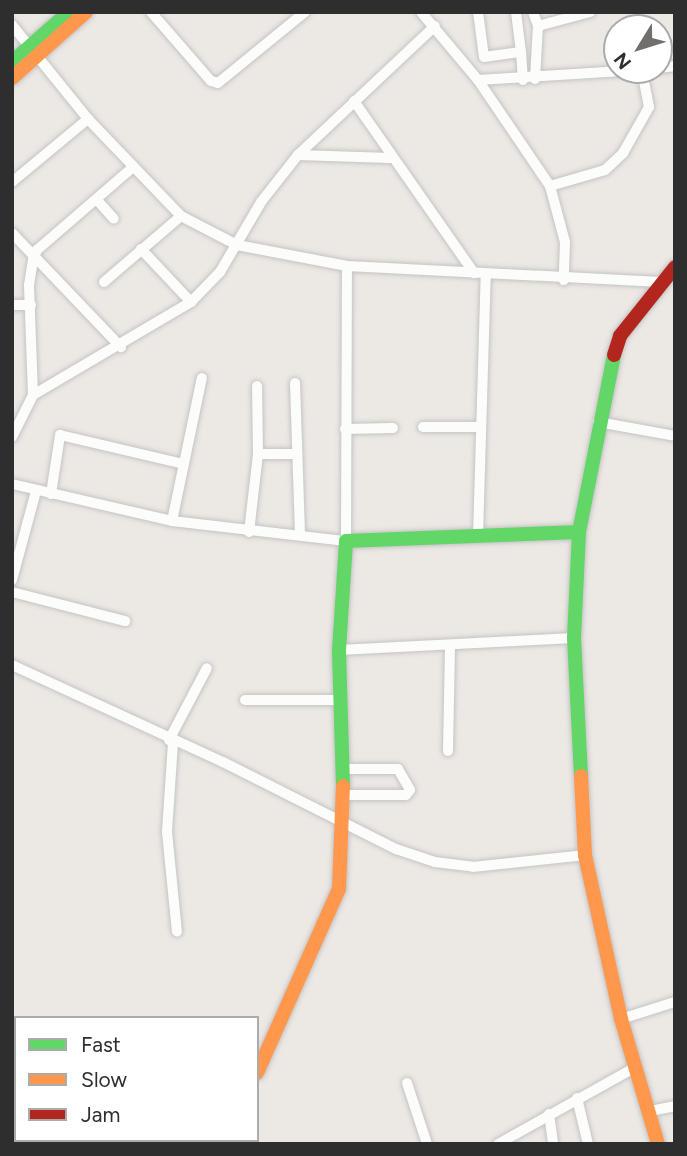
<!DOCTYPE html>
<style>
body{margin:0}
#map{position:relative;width:687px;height:1156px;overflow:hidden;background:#ece8e4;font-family:Figtree,sans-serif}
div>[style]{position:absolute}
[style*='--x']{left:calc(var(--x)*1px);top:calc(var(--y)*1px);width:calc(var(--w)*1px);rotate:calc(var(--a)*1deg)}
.education>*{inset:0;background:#e6e0d3}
.roads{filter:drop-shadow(0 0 2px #c5c4c5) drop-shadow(0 0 2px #c5c4c5)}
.street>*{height:10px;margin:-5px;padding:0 5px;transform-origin:5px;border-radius:5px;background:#fcfcfb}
.fast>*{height:14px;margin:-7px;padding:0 7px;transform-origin:7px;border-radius:7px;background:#63d668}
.slow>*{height:14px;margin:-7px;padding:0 7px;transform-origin:7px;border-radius:7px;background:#ff974d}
.jam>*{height:14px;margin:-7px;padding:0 7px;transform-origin:7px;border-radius:7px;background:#b3261e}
span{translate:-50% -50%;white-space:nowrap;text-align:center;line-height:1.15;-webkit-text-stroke:7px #fff;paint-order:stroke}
.frame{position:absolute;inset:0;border:14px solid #2e2e2e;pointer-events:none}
.legend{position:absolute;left:14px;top:1016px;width:245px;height:126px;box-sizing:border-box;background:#fff;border:2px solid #ababab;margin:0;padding:9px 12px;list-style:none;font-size:21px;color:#2e2e2e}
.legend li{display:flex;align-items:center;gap:14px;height:35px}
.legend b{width:35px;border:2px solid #ababab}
.north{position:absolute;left:603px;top:14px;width:70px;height:70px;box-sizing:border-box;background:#fff;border:2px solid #ababab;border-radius:50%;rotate:232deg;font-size:19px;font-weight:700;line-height:28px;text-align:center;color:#2e2e2e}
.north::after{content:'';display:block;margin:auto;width:24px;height:32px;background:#706f6e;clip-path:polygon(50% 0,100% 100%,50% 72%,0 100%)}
</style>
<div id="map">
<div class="education">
<div style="clip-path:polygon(95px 1140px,174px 1140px,178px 1144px,66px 1144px)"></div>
</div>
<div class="roads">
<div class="street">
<div style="--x:151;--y:12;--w:91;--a:49"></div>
<div style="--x:211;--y:81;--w:7;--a:16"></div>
<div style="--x:218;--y:83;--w:112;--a:-39.2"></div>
<div style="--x:421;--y:12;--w:89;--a:50"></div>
<div style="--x:478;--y:80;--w:128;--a:55.8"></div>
<div style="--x:550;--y:186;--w:58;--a:75"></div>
<div style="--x:565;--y:242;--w:38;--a:92"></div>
<div style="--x:478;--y:12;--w:45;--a:82.4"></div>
<div style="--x:484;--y:57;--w:37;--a:-8"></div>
<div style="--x:521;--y:52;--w:40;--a:-97.1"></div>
<div style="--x:533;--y:12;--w:15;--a:70"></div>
<div style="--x:12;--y:25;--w:121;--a:51"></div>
<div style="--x:88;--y:119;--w:134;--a:46.2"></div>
<div style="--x:181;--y:216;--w:63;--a:27.4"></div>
<div style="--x:237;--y:245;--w:112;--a:10.8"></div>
<div style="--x:347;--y:266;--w:314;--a:2.9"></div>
<div style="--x:521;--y:52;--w:28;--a:86"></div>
<div style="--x:659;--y:68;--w:16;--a:-7"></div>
<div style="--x:535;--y:79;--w:53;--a:-86.8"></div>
<div style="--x:538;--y:26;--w:54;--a:-15.1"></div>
<div style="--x:478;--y:80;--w:161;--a:-3.6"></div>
<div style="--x:354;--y:101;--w:210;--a:55.1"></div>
<div style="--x:298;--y:155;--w:92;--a:1.9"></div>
<div style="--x:12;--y:182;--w:99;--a:-39.7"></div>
<div style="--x:550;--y:186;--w:57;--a:-16.2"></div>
<div style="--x:605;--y:170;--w:25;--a:-43"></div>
<div style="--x:623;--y:153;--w:53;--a:-60.5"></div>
<div style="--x:649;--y:107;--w:38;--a:-101"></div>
<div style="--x:97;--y:200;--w:25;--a:48"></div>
<div style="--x:12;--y:233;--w:158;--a:46.3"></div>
<div style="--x:141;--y:249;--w:73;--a:46.7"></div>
<div style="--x:104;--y:282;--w:101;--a:-40.6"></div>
<div style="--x:12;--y:305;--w:19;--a:0"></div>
<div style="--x:295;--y:383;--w:152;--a:88.1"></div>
<div style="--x:33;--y:395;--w:110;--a:-92.1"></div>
<div style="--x:29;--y:285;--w:26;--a:-81"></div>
<div style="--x:33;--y:259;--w:10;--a:-66"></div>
<div style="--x:37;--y:250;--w:125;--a:-40.8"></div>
<div style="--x:598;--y:422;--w:78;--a:10.3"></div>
<div style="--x:423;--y:427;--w:58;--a:0"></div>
<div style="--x:345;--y:429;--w:48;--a:-1.2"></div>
<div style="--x:12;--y:437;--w:47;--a:-63.4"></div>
<div style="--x:33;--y:395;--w:183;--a:-30.5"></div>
<div style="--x:191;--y:302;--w:42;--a:-46"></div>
<div style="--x:220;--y:272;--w:81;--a:-59.6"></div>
<div style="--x:261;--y:202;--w:60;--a:-51.8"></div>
<div style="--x:298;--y:155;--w:188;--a:-43.3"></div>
<div style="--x:258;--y:454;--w:37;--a:0"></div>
<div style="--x:12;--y:484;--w:164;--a:13"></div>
<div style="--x:172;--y:521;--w:175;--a:6.6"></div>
<div style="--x:346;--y:541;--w:275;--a:-89.8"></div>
<div style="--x:51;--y:494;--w:60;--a:-81.3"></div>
<div style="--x:60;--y:435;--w:127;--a:13.2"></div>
<div style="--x:172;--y:521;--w:146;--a:-78.2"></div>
<div style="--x:249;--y:532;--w:79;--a:-83.4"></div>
<div style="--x:258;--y:454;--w:68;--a:-90.8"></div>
<div style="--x:478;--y:536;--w:262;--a:-88.3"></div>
<div style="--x:12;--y:580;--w:92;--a:-74.9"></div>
<div style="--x:12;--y:592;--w:117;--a:14.4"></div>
<div style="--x:339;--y:650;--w:235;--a:-2.9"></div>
<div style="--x:12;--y:665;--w:232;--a:24.7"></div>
<div style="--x:223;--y:762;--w:194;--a:26.7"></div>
<div style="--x:396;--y:849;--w:41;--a:18.4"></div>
<div style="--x:435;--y:862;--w:38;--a:7"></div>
<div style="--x:473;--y:867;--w:113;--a:-6.1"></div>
<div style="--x:245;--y:700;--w:95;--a:0"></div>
<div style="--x:169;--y:740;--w:81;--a:-62.2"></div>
<div style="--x:173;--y:743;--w:89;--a:93.9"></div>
<div style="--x:167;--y:832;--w:100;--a:84.3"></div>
<div style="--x:448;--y:751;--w:106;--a:-88.9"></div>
<div style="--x:342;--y:769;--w:56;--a:0"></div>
<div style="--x:398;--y:769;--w:24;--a:60"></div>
<div style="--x:410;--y:790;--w:6;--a:129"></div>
<div style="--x:406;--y:795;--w:63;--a:180"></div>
<div style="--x:621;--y:1019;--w:57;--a:-17.5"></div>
<div style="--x:407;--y:1083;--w:64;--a:71.8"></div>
<div style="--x:577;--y:1098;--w:47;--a:76.6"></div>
<div style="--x:650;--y:1111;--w:25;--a:-11"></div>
<div style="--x:549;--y:1114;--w:30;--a:82"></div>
<div style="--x:241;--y:1140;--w:5;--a:53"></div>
<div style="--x:498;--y:1144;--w:156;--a:-29.2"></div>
</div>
<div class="fast">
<div style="--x:12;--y:62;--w:76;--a:-41.3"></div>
<div style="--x:581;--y:776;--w:138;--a:-92.9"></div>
<div style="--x:574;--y:638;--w:106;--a:-87.3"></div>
<div style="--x:579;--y:532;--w:180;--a:-78.8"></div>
<div style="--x:343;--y:786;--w:136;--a:-91.7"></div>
<div style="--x:339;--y:650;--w:109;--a:-86.3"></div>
<div style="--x:346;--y:541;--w:233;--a:-2.2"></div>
<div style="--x:213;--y:1144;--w:5;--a:-53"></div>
</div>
<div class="slow">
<div style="--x:12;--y:78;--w:99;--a:-41.7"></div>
<div style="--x:581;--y:776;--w:79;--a:87.1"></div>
<div style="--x:585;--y:855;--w:168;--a:77.6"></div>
<div style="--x:621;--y:1019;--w:130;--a:73.5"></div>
<div style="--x:257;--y:1073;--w:201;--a:-66"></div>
<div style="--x:339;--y:889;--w:103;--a:-87.8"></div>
</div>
<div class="jam">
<div style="--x:614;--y:355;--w:20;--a:-72"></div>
<div style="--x:620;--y:336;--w:88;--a:-51.4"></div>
</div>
</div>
<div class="frame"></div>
<ul class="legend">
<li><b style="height:9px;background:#63d668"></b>Fast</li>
<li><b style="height:9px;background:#ff974d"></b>Slow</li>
<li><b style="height:9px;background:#b3261e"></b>Jam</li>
</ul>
<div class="north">N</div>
</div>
